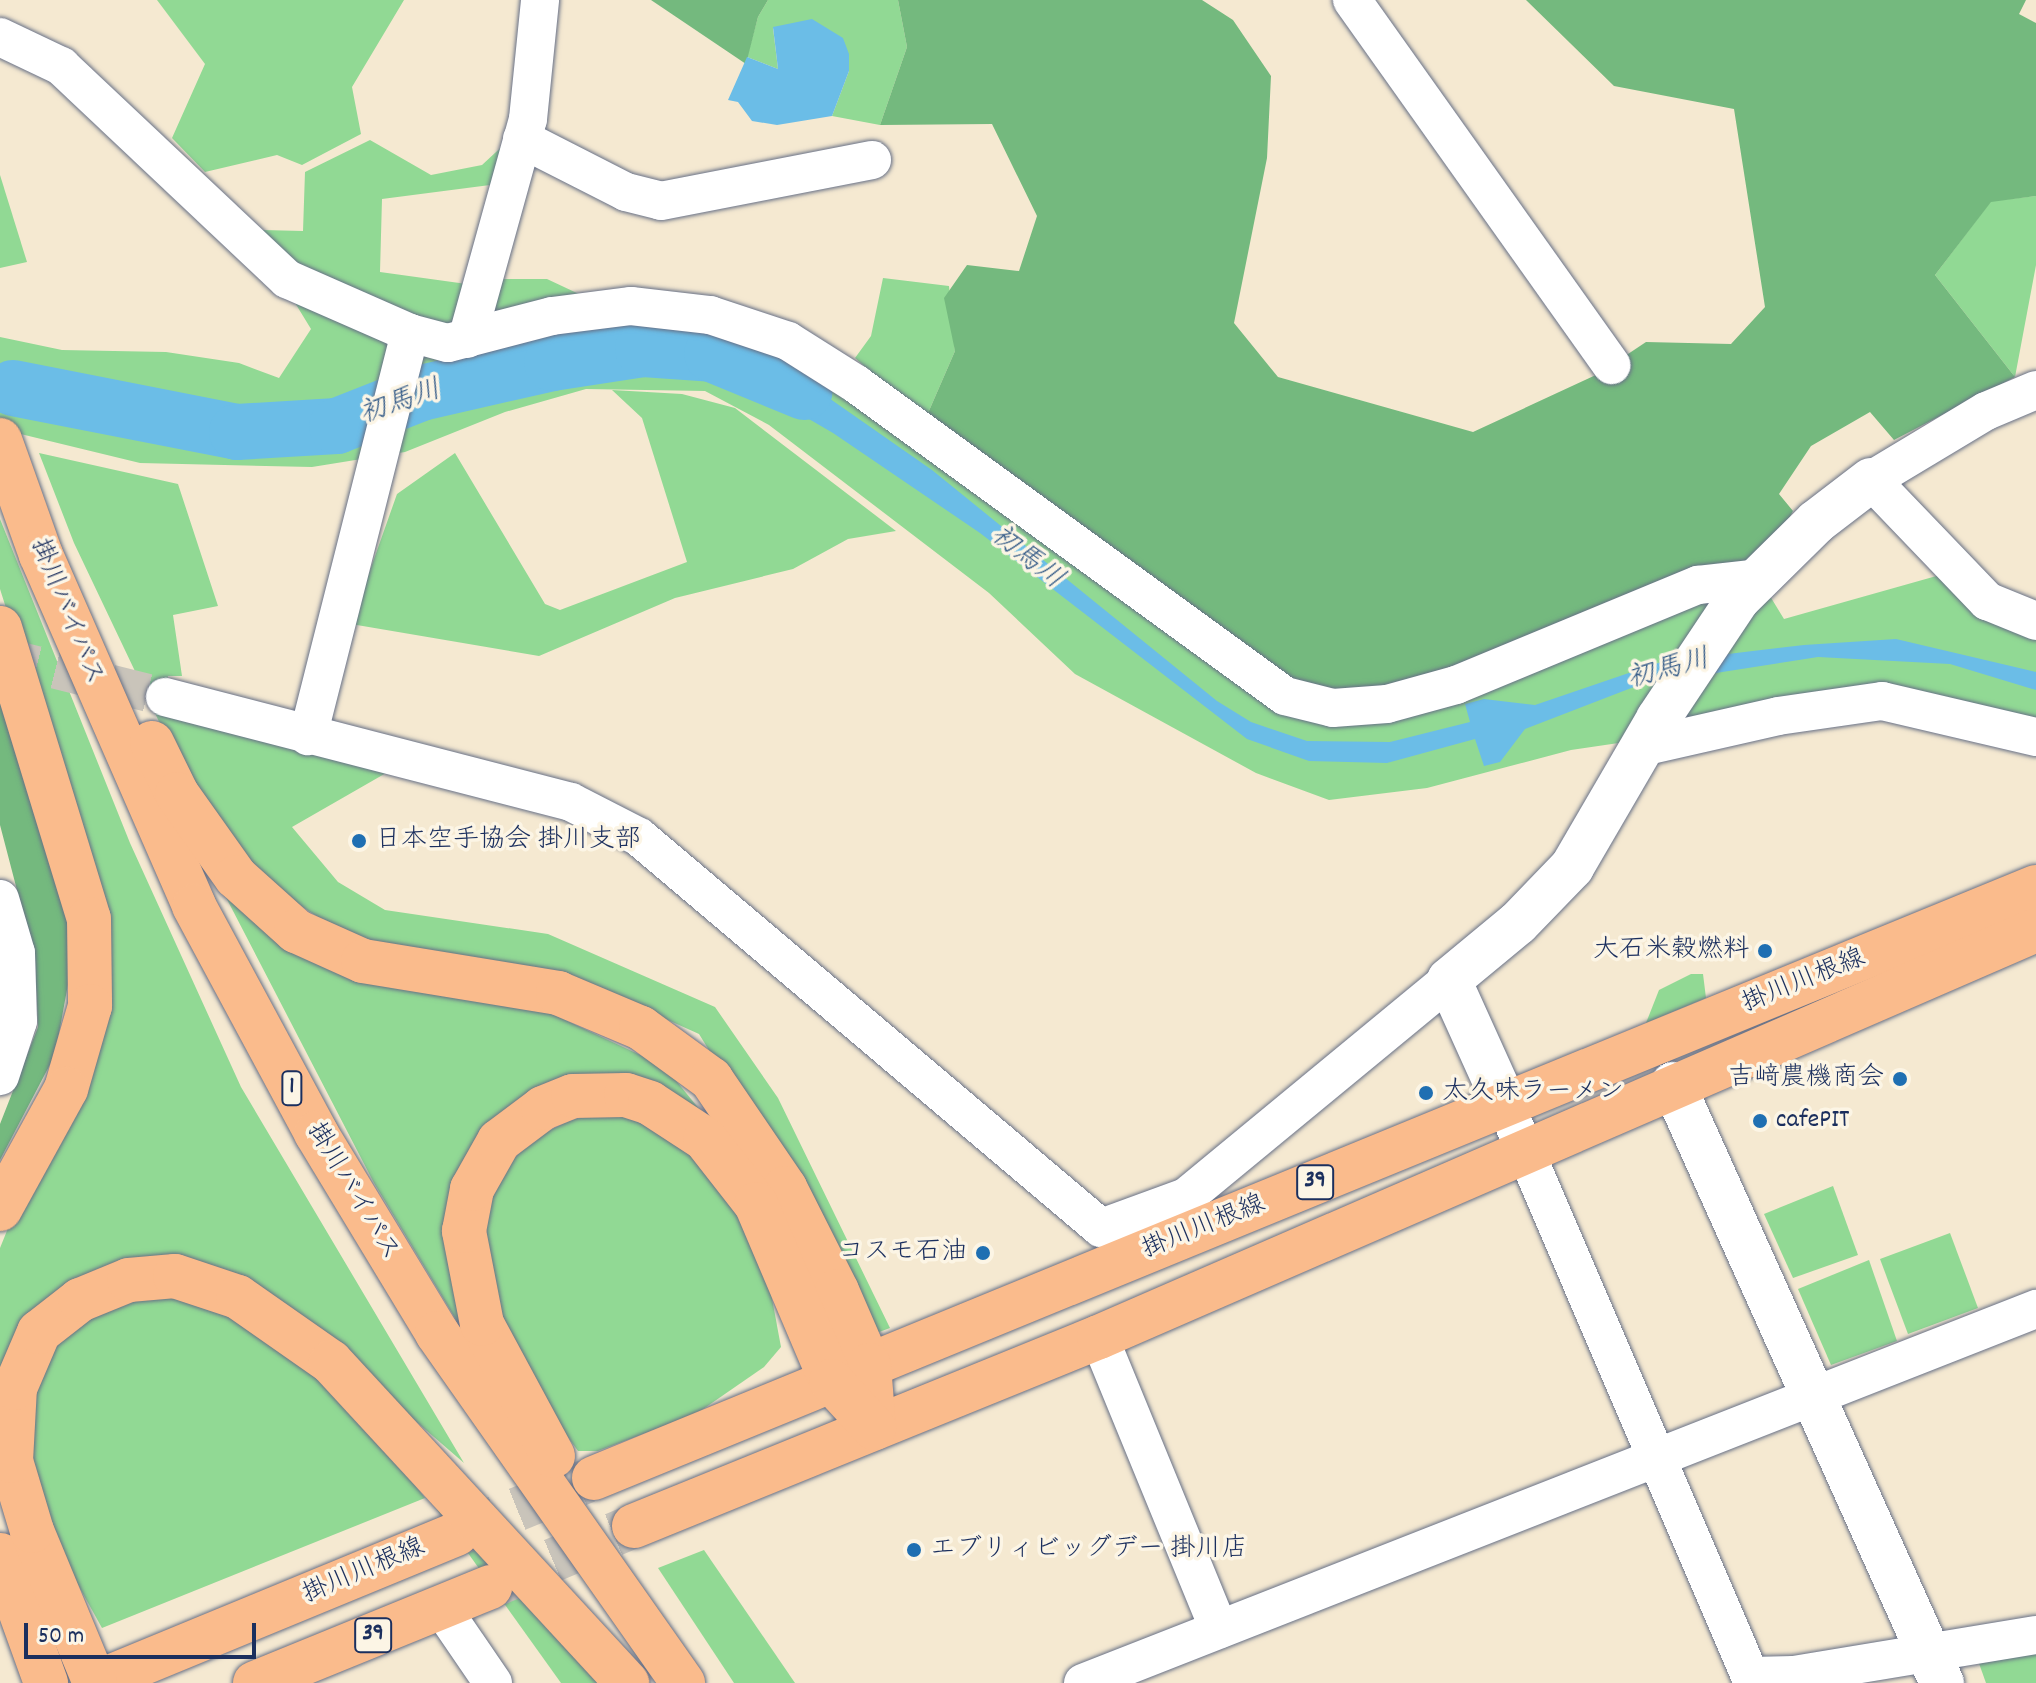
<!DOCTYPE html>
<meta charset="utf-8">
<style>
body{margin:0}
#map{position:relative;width:2036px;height:1683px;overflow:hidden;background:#f5e9d1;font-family:Dekko,"Klee One",sans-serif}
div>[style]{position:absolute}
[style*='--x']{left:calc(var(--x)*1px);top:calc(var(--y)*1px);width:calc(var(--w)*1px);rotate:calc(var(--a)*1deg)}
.green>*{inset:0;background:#91d994}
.forest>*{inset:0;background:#74b97e}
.water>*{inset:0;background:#6bbde7}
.river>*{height:56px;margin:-28px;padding:0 28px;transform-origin:28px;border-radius:28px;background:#6bbde7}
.minor-tunnel>*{height:38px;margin-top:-19px;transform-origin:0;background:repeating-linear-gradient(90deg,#c9c4ba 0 38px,transparent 0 57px)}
.primary-tunnel>*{height:44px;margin-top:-22px;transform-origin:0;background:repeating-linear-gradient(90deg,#c9c4ba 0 44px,transparent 0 66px)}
.roads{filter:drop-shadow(0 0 2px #677086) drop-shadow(0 0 2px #677086)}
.minor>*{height:38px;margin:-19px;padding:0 19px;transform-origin:19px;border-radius:19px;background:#fff}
.tertiary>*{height:44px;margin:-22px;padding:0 22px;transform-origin:22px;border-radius:22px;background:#fff}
.primary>*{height:44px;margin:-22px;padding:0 22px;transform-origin:22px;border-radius:22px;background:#fabb8c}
.trunk>*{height:44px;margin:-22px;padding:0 22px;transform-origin:22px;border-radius:22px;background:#fabb8c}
.dots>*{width:22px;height:22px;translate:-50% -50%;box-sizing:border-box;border:4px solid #fcf5e5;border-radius:50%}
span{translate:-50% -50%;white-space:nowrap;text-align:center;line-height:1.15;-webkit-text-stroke:7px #fcf5e5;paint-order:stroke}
.shield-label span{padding:2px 6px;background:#fcf5e5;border:2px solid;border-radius:6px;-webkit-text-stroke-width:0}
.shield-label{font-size:24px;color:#1b2f5e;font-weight:700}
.street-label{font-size:26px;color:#1b2f5e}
.poi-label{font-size:26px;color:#1b2f5e}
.left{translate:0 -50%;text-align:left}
.right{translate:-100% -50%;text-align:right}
.water-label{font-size:28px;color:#335a87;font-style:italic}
.scale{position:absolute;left:24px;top:1623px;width:232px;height:36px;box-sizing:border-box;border:4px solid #1b2f5e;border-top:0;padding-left:10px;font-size:24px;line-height:28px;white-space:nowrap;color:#1b2f5e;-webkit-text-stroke:6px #fcf5e5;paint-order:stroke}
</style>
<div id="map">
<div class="green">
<div style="clip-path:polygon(157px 0,404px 0,352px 87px,361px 134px,302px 165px,277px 155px,205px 172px,172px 138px,205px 64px)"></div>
<div style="clip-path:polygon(768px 0,898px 0,907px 47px,880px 125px,832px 116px,849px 71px,773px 28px,778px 69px,747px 57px,758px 17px)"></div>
<div style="clip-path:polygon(370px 140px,431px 175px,482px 165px,509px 140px,490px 185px,382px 199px,380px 272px,481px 286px,488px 279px,547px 279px,596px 302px,794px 356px,1033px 519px,1759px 578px,1784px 619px,1940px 575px,2036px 637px,2036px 739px,1891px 703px,1571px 750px,1427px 788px,1329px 800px,1256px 773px,1075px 674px,989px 593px,769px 425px,705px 391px,586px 389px,505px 412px,405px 452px,312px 467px,140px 463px,0 429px,0 337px,62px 350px,166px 352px,239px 363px,279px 378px,311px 329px,270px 262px,294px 268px,262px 230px,303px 231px,305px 172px)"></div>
<div style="clip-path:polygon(0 175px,27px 262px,0 268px)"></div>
<div style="clip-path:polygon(2036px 196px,2036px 265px,2015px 377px,1935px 275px,1991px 201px)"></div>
<div style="clip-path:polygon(883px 278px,949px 286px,955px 351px,925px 420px,855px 358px,871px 336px)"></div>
<div style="clip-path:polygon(612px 390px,682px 394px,735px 408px,896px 531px,848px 539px,793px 569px,675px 598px,539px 656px,351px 624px,397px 494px,455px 453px,545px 604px,560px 610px,687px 562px,642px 418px)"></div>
<div style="clip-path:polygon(39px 453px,178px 484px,218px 606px,173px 615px,182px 676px,168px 676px,161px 702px,400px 765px,292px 827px,338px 882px,385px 910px,548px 934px,715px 1007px,778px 1098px,890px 1328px,871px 1335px,861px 1296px,699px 1034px,659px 1016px,384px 947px,318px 917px,273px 888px,236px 852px,173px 751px,74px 543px)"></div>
<div style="clip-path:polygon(0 519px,130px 843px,241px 1087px,464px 1463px,375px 1386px,137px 1264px,0 1402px,0 1248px,106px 986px,73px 820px,0 589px)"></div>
<div style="clip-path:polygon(218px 882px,535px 1006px,664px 1066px,700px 1110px,490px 1123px,458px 1323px,374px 1183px)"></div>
<div style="clip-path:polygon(1691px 974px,1703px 974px,1706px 998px,1646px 1023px,1659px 990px)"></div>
<div style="clip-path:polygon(614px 1111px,672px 1138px,716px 1178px,765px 1261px,781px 1347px,764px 1367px,696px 1414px,598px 1451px,578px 1451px,543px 1403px,502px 1315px,482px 1220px,498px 1174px,536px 1137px,571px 1120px)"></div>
<div style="clip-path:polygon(1833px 1186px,1858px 1255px,1793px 1278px,1764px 1214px)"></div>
<div style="clip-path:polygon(1950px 1233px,1978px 1308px,1908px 1334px,1880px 1259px)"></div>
<div style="clip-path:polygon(1869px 1260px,1897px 1341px,1831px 1365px,1798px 1289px)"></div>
<div style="clip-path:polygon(165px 1293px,214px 1304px,295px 1348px,363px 1418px,425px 1498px,102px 1628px,62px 1556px,26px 1451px,40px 1359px,110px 1299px)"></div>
<div style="clip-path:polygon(435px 1507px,609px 1683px,561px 1683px)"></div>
<div style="clip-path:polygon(704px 1550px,795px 1683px,734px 1683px,658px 1568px)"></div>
<div style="clip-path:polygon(2036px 1645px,2036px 1683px,1986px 1683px,1976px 1655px)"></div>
</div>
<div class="forest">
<div style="clip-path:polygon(651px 0,768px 0,758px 17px,746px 64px)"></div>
<div style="clip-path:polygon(898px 0,1202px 0,1233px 20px,1271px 76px,1267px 158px,1234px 323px,1278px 377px,1473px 432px,1598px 374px,1646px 342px,1731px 344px,1765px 307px,1734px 109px,1614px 86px,1526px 0,2026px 0,2019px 14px,2036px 23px,2036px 196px,1991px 202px,1935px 275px,2015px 377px,1894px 440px,1870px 412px,1811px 446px,1779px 494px,1793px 511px,1759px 578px,1333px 708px,925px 420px,955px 351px,944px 298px,967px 265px,1019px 271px,1037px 216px,992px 124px,880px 125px,907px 47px)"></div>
<div style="clip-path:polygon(0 682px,68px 895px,71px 968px,55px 1055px,0 1160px,0 1124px,38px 1027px,35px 959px,0 825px)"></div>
</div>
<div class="water">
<div style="clip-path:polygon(812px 19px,843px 38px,849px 54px,849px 71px,832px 116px,777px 125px,752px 121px,738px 102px,728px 100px,747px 57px,778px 69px,773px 27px)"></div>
<div style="clip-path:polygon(736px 346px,803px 380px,932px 470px,1217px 701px,1251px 722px,1307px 741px,1390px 742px,1470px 722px,1465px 704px,1484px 699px,1535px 705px,1661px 662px,1804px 645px,1896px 639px,2036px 672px,2036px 690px,1950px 664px,1818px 657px,1639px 685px,1525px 729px,1500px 762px,1484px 766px,1475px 739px,1387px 763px,1309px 761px,1247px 739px,980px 533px,833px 433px,735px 376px)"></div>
</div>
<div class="river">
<div style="--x:13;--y:388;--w:228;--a:11.1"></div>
<div style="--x:237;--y:432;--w:100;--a:-3.4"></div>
<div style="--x:337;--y:426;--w:90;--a:-21.4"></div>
<div style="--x:421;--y:393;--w:134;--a:-12.9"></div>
<div style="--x:552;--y:363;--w:92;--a:-8.7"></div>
<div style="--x:643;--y:349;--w:69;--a:4.1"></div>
<div style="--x:712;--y:354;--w:100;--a:22.4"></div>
</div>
<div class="minor-tunnel">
<div style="--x:0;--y:656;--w:170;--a:14"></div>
</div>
<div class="primary-tunnel">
<div style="--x:456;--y:1534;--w:141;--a:-22"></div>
<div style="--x:492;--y:1586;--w:154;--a:-22.9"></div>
</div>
<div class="roads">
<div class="minor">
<div style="--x:1352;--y:0;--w:448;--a:54.6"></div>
<div style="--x:0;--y:37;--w:68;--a:25.4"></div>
<div style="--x:61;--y:66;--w:311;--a:43.3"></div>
<div style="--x:287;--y:279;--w:134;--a:23.7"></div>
<div style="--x:410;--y:333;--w:416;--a:104.2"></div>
<div style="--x:522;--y:139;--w:117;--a:27"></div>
<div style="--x:626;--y:192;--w:36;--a:14"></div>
<div style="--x:661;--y:201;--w:215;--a:-11"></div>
<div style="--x:410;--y:333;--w:39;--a:15"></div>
<div style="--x:448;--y:343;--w:107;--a:-14.6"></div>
<div style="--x:552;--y:316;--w:80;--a:-7.2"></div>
<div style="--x:631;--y:306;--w:80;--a:6.5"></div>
<div style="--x:710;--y:315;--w:82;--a:18.4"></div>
<div style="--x:788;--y:341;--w:80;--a:32.3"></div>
<div style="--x:856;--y:384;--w:530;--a:36.03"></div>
<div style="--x:1285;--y:696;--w:49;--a:14"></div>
<div style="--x:1333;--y:708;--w:54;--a:-4.2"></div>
<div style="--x:1387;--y:704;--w:72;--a:-15.4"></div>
<div style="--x:1456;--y:685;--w:262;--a:-22.5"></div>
<div style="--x:1698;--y:585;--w:61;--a:-6.5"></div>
<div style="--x:467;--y:339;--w:228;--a:-74.5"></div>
<div style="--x:528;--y:119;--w:120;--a:-84.2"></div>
<div style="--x:2036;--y:390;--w:54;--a:157.2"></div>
<div style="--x:1986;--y:411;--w:134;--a:149"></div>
<div style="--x:1871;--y:480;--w:168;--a:46.2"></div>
<div style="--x:1987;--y:601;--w:53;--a:22.2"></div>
<div style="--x:165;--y:697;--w:419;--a:14.5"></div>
<div style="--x:571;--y:802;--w:76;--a:27.2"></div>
<div style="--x:639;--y:837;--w:605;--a:40.24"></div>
<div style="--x:1101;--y:1228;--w:90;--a:-20"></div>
<div style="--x:1186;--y:1197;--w:341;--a:-39.5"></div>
<div style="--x:1642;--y:747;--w:139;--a:-12.8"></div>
<div style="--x:1778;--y:716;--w:105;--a:-8.2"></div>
<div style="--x:1882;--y:701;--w:158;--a:13.2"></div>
<div style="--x:0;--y:899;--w:56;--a:73.5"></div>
<div style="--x:16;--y:953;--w:68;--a:88.3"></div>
<div style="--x:18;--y:1021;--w:58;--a:108.1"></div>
<div style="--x:1505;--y:1104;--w:622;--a:66.81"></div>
<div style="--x:1750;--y:1676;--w:44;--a:-1.3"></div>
<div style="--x:1794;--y:1675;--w:245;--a:-9.4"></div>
<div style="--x:1099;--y:1337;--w:316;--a:67.7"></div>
<div style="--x:441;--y:1607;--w:92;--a:55.6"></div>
<div style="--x:1083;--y:1683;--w:1024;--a:-21.43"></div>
</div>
<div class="tertiary">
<div style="--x:1673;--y:1084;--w:657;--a:65.82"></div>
<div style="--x:1505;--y:1104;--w:136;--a:-114.3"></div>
<div style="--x:1449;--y:980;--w:89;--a:-39.6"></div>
<div style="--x:1518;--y:923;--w:78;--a:-46"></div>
<div style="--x:1572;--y:867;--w:171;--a:-59.8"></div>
<div style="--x:1658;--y:719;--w:144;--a:-56.3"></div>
<div style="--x:1738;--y:599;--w:110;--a:-44.6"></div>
<div style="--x:1816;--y:522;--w:69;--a:-37.4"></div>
</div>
<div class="primary">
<div style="--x:594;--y:1478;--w:1558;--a:-22.29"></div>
<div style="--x:634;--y:1526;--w:502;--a:-22.12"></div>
<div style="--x:1099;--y:1337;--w:1022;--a:-23.48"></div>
<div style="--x:95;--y:1683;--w:391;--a:-22.4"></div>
<div style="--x:255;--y:1683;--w:254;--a:-22.2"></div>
</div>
<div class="trunk">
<div style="--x:0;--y:440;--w:122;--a:70.4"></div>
<div style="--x:41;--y:555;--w:383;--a:66.4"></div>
<div style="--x:194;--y:906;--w:258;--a:61.7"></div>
<div style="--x:316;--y:1133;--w:234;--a:58.8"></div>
<div style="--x:437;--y:1333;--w:428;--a:54.9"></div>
<div style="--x:0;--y:628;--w:304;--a:73"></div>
<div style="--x:89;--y:919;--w:87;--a:89.3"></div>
<div style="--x:90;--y:1006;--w:86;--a:106.1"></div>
<div style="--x:66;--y:1089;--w:137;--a:118.8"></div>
<div style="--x:152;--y:743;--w:57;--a:63.9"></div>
<div style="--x:177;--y:794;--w:102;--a:54.6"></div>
<div style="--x:236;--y:877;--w:81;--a:42"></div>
<div style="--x:296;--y:931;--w:73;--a:24.1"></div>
<div style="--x:363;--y:961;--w:198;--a:9.3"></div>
<div style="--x:558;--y:993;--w:90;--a:22.9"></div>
<div style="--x:641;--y:1028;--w:87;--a:36.1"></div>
<div style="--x:711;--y:1079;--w:132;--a:55.8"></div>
<div style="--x:785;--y:1188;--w:115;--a:63.2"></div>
<div style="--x:837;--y:1291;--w:81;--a:66.6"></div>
<div style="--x:869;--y:1365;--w:63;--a:85.5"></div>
<div style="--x:553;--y:1456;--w:150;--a:-118.3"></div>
<div style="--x:482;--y:1324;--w:95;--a:-101"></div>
<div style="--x:464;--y:1231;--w:43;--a:-79.2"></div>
<div style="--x:472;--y:1189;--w:55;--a:-60.6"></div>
<div style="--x:499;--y:1141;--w:55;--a:-36.9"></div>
<div style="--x:543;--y:1108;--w:32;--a:-22"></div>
<div style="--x:573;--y:1096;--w:53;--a:-1.1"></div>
<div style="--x:626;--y:1095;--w:25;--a:18"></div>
<div style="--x:650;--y:1103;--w:66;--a:33.2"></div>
<div style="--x:705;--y:1139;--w:83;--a:51.9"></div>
<div style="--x:756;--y:1204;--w:192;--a:67"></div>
<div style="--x:831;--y:1381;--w:64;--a:47.5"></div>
<div style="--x:0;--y:1555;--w:136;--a:70.2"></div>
<div style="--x:95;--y:1683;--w:165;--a:-112.5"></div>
<div style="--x:32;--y:1531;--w:73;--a:-106.7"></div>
<div style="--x:11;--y:1461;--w:73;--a:-86.9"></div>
<div style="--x:15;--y:1388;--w:61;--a:-66.8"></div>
<div style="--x:39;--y:1332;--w:52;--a:-38"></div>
<div style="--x:80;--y:1300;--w:53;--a:-22.2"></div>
<div style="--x:129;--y:1280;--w:46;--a:-5"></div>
<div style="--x:175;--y:1276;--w:66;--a:18.4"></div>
<div style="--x:238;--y:1297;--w:113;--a:35"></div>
<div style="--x:331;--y:1362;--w:437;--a:47.3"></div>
</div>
</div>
<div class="dots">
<div style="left:359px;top:841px;background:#1f6fb2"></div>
<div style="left:1765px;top:951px;background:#1f6fb2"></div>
<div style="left:1900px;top:1079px;background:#1f6fb2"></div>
<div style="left:1426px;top:1093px;background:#1f6fb2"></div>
<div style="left:1760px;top:1121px;background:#1f6fb2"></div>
<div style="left:983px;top:1253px;background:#1f6fb2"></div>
<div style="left:914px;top:1550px;background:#1f6fb2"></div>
</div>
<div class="shield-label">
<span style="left:292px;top:1088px">1</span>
<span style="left:1315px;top:1182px">39</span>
<span style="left:373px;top:1635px">39</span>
</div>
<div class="street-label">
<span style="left:66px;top:612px;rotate:68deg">掛川バイパス</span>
<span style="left:1804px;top:982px;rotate:-22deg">掛川川根線</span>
<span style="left:352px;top:1192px;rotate:59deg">掛川バイパス</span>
<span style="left:1204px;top:1228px;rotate:-22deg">掛川川根線</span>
<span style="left:364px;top:1572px;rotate:-23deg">掛川川根線</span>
</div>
<div class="poi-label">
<span class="left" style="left:375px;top:841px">日本空手協会 掛川支部</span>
<span class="right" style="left:1749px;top:951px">大石米穀燃料</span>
<span class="right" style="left:1884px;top:1079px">吉﨑農機商会</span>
<span class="left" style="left:1442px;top:1093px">太久味ラーメン</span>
<span class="left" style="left:1776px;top:1121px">cafePIT</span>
<span class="right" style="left:967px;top:1253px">コスモ石油</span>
<span class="left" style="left:930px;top:1550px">エブリィビッグデー 掛川店</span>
</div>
<div class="water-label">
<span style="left:401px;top:404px;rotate:-19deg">初馬川</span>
<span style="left:1026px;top:559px;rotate:38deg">初馬川</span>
<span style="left:1669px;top:671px;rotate:-15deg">初馬川</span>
</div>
<div class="scale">50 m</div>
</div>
